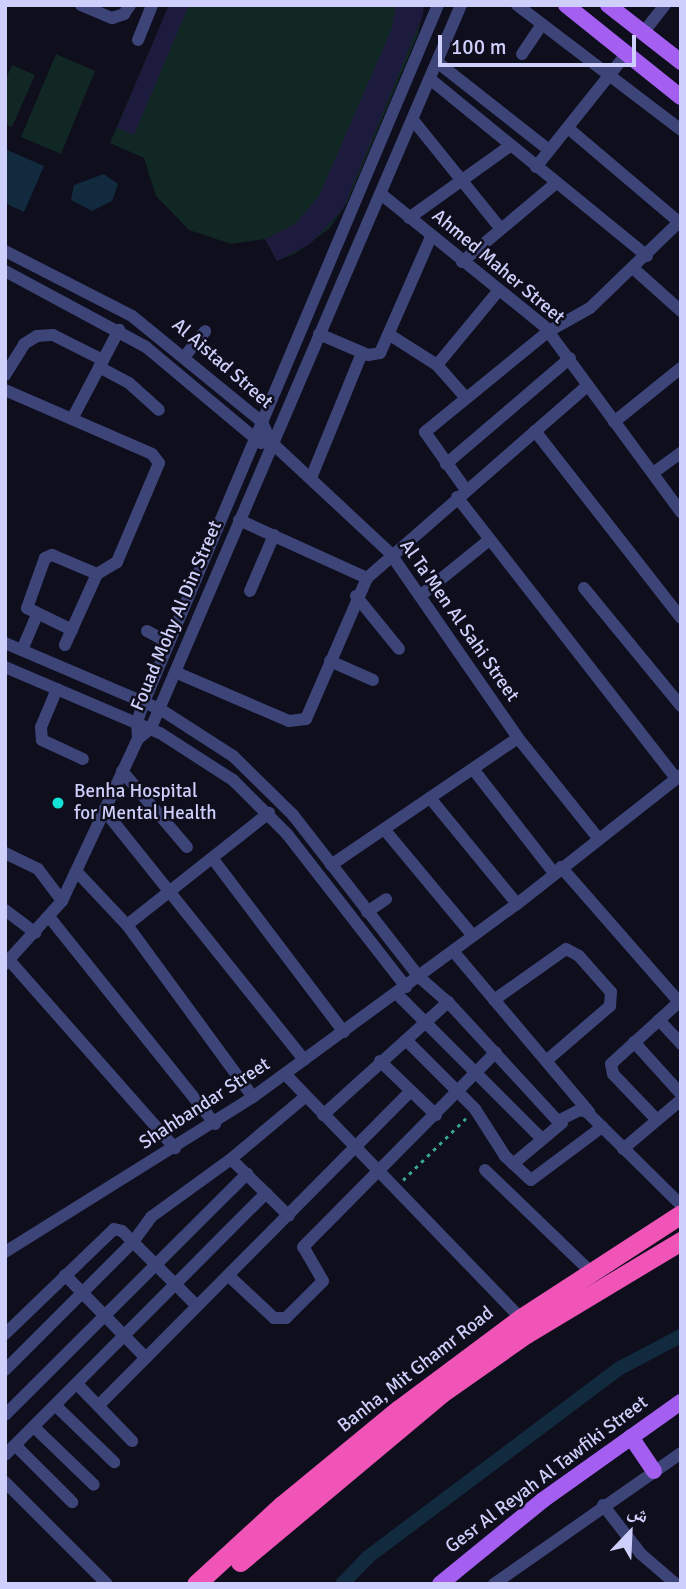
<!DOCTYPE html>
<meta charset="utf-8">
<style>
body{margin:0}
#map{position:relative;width:686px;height:1589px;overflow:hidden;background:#0e0e1d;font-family:Signika,"Noto Naskh Arabic",sans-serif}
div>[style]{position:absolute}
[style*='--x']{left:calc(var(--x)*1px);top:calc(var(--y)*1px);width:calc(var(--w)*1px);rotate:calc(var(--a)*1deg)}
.green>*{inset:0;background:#112723}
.water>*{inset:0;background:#112a3e}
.canal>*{height:14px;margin:-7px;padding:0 7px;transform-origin:7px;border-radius:7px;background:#112a3e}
.building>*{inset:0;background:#1d1b3d}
.path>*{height:2.5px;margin-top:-1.25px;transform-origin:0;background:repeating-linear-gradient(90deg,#37a68e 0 3.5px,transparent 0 8.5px)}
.minor>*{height:12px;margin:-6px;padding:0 6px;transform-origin:6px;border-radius:6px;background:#3d4478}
.major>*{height:16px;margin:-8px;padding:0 8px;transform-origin:8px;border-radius:8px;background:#a45ff1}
.highway>*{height:19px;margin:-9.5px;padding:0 9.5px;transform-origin:9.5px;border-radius:9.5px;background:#f054b7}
.dots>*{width:19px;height:19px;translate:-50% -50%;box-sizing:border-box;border:4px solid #0e0e1d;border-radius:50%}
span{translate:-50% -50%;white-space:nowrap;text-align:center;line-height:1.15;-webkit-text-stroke:5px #0e0e1d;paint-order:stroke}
.street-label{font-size:19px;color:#ced0fb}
.poi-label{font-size:19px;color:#ced0fb}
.left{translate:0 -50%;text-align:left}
.frame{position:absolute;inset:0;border:7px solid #ced0fb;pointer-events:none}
.north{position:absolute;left:595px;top:1498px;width:70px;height:70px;-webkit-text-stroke:5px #0e0e1d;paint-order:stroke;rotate:23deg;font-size:19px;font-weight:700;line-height:28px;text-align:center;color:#ced0fb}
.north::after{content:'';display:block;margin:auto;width:24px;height:32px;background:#ced0fb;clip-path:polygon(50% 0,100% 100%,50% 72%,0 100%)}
.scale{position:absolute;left:438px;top:35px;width:198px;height:32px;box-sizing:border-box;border:4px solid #ced0fb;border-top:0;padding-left:9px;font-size:21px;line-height:24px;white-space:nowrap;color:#ced0fb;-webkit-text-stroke:5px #0e0e1d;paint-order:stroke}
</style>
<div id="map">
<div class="green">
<div style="clip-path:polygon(169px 5px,424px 5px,418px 34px,347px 203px,329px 229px,296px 253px,277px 261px,265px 239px,231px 244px,189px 230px,156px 196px,144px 158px,110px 143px)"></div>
<div style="clip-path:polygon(56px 54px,95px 71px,61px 154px,21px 137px)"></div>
<div style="clip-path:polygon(12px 65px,35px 75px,12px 127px,5px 124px,5px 81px)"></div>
</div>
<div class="water">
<div style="clip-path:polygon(5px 149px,44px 166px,24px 212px,5px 203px)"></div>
<div style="clip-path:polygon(104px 174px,118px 184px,112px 201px,92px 211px,71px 200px,74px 185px)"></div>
</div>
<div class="canal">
<div style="--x:342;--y:1584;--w:37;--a:-46"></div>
<div style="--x:368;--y:1557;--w:315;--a:-36.9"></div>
<div style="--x:620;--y:1368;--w:69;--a:-27.7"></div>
</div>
<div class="building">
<div style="clip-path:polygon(169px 5px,189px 5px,134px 135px,117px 128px)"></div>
<div style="clip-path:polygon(396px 5px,424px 5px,423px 15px,343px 209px,310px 244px,277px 261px,265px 239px,295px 224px,319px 196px,392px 28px)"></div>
</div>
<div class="path">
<div style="--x:403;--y:1180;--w:88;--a:-44.5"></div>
</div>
<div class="minor">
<div style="--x:81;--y:5;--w:34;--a:23"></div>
<div style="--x:112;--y:18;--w:13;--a:-18"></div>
<div style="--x:124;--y:14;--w:11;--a:-56"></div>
<div style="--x:517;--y:5;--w:206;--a:37.3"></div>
<div style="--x:643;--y:33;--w:36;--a:-52"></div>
<div style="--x:138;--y:40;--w:38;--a:-68"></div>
<div style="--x:522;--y:54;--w:36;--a:-56"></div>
<div style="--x:437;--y:62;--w:142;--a:38.2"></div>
<div style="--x:430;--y:79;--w:280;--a:39.2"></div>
<div style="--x:413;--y:120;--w:140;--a:51.1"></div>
<div style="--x:568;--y:128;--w:145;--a:40.3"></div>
<div style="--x:536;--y:167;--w:146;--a:-51.4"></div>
<div style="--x:381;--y:194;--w:211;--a:39"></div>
<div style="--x:545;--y:327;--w:230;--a:53.7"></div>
<div style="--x:409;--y:218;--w:124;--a:-35.5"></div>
<div style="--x:5;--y:251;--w:143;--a:27.1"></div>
<div style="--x:132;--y:316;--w:168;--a:39.2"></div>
<div style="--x:262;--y:422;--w:22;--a:66"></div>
<div style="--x:271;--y:442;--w:163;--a:43"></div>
<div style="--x:390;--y:553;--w:225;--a:55.3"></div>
<div style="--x:518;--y:738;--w:128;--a:51.3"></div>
<div style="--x:462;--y:262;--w:123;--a:-40"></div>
<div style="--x:634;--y:269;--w:63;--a:41.8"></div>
<div style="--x:5;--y:271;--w:160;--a:28.3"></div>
<div style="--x:146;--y:347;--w:150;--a:39.9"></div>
<div style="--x:319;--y:334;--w:53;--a:23.2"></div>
<div style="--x:368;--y:355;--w:12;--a:-9"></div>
<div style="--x:380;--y:353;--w:127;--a:-66.3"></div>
<div style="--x:390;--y:335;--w:56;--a:32.6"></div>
<div style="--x:437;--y:365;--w:44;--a:48.7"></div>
<div style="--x:185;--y:356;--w:32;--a:-51"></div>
<div style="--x:437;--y:365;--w:97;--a:-50.4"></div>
<div style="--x:99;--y:367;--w:34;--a:28"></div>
<div style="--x:129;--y:383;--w:40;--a:42"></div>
<div style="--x:5;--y:375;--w:36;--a:-58"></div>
<div style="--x:24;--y:344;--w:15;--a:-32"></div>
<div style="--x:37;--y:336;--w:16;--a:-4"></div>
<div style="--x:53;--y:335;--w:56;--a:26.6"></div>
<div style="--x:5;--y:390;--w:160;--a:23.5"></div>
<div style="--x:152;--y:454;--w:11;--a:52"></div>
<div style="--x:159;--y:463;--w:108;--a:113"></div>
<div style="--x:117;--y:562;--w:23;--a:149"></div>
<div style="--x:97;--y:574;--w:78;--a:114.3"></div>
<div style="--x:72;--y:419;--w:101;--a:-62.2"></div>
<div style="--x:614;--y:422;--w:86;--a:-38.9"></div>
<div style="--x:535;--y:431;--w:237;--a:52"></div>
<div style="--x:446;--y:464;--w:163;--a:-40.5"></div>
<div style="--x:653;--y:473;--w:34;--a:-36"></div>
<div style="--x:311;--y:478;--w:135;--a:-67.8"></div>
<div style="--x:466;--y:490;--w:71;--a:-125.3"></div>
<div style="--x:425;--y:432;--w:160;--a:-39.2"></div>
<div style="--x:549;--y:331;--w:47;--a:-29.3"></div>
<div style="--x:590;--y:308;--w:127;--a:-44"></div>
<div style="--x:457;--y:497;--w:356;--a:52.1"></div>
<div style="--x:239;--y:520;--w:141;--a:24.4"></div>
<div style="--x:584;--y:588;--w:153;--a:50.6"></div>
<div style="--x:250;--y:591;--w:61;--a:-66.8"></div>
<div style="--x:356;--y:596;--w:68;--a:50.9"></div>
<div style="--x:420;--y:596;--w:87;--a:-39"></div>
<div style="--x:72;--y:630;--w:50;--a:-153.9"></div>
<div style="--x:27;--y:608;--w:53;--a:-70.2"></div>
<div style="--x:45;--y:558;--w:8;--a:-23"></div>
<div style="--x:52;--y:555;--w:49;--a:22.9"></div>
<div style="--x:147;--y:631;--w:25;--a:29"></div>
<div style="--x:5;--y:643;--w:168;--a:23.1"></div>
<div style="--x:160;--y:709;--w:87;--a:32.8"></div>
<div style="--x:233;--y:756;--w:84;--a:44.5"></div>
<div style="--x:293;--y:815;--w:205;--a:52.1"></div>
<div style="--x:419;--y:977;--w:38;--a:41"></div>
<div style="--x:448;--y:1002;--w:162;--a:47.3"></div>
<div style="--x:558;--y:1121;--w:25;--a:-27"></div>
<div style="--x:580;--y:1110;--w:7;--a:16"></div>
<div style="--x:587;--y:1112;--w:132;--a:44.7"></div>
<div style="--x:22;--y:650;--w:39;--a:-67"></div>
<div style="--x:330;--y:661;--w:47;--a:23.8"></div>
<div style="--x:5;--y:667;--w:168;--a:23.1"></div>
<div style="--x:160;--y:733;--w:87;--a:32.8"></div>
<div style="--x:233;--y:780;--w:76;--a:45"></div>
<div style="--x:287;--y:834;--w:194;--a:52.1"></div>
<div style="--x:175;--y:672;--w:124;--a:23.3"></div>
<div style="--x:289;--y:721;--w:17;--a:-7"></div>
<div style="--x:306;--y:719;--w:154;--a:-66.6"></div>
<div style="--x:367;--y:578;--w:293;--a:-41.1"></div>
<div style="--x:57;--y:689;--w:41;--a:112.8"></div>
<div style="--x:41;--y:727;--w:13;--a:86"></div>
<div style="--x:42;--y:740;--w:45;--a:24.9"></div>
<div style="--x:138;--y:739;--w:17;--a:-93"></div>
<div style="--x:137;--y:722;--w:21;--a:-71"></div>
<div style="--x:144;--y:702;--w:756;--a:-67.13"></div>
<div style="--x:473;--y:769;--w:132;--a:52.1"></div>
<div style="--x:122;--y:771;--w:100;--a:49.5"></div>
<div style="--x:430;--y:798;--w:137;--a:50.6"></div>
<div style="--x:104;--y:810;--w:320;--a:51.3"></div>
<div style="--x:384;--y:829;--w:139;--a:50.2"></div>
<div style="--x:5;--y:853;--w:37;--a:26"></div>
<div style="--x:38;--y:869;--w:40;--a:53"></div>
<div style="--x:213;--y:859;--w:217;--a:52.9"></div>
<div style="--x:331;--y:865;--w:226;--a:-34.2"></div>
<div style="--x:561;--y:867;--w:182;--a:48.8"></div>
<div style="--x:77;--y:872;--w:73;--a:46.7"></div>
<div style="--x:127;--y:925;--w:213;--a:53.8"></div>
<div style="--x:5;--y:910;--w:38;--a:37"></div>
<div style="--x:367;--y:912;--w:23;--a:-34"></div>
<div style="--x:50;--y:918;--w:264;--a:51.3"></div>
<div style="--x:127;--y:925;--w:181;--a:-38.3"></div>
<div style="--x:453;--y:951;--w:211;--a:49.8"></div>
<div style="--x:9;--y:960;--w:251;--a:48.6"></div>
<div style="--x:5;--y:964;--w:85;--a:-47.9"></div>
<div style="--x:62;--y:901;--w:179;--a:-64.9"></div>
<div style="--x:138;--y:739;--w:17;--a:-40"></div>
<div style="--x:151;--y:728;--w:787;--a:-66.79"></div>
<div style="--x:397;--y:994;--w:205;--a:45"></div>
<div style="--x:494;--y:1000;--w:88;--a:-35.3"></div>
<div style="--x:566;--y:949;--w:15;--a:28"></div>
<div style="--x:579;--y:956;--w:48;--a:48.4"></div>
<div style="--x:611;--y:992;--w:14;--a:94"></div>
<div style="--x:610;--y:1006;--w:84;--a:139.3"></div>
<div style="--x:659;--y:1020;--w:33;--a:47"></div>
<div style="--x:406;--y:1040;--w:98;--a:45"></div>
<div style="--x:475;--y:1109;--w:56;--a:57.4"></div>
<div style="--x:505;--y:1156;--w:35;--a:43"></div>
<div style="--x:531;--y:1180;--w:89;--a:-36.7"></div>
<div style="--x:634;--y:1042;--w:70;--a:47.9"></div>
<div style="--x:380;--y:1061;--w:78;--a:44"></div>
<div style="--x:285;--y:1074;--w:339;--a:46"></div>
<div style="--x:323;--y:1115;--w:169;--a:-42.1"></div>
<div style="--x:657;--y:1120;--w:64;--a:-133.7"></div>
<div style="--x:613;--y:1074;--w:10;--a:-101"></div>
<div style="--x:611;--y:1064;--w:92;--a:-42.4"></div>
<div style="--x:623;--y:1149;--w:76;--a:-40.2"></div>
<div style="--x:231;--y:1159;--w:81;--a:44.5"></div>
<div style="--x:513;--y:1164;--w:64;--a:-39.9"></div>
<div style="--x:485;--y:1170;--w:146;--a:43.9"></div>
<div style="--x:5;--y:1252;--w:292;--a:-32"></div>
<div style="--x:253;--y:1097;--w:327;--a:-36.2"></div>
<div style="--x:517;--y:904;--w:209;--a:-38.2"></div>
<div style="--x:65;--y:1275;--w:116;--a:45.7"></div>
<div style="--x:229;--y:1276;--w:62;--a:43"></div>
<div style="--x:274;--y:1318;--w:12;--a:0"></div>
<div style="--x:286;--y:1318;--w:52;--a:-45"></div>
<div style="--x:323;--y:1281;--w:39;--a:-120"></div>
<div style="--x:303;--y:1247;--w:274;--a:-45.3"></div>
<div style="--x:5;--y:1334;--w:151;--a:-43.9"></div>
<div style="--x:114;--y:1229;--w:8;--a:14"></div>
<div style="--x:122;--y:1231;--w:106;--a:45"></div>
<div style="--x:5;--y:1370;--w:181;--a:-45"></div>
<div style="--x:133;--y:1242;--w:31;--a:-54"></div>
<div style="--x:151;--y:1217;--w:99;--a:-35.9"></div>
<div style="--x:231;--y:1159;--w:98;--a:-40"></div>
<div style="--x:78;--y:1385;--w:78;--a:46"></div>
<div style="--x:99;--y:1405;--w:441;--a:-45.2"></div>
<div style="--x:56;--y:1406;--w:81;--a:44"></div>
<div style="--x:5;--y:1415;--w:342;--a:-44.9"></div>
<div style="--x:34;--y:1427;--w:83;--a:44"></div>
<div style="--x:15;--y:1445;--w:81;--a:45"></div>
<div style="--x:5;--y:1455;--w:370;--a:-45.1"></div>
<div style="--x:5;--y:1482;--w:144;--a:45"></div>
<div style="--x:603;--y:1505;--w:62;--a:52.2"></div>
<div style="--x:641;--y:1554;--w:46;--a:40.6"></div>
<div style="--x:494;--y:1584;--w:228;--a:-35"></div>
</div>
<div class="major">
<div style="--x:566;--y:5;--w:147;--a:38.7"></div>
<div style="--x:608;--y:5;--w:93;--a:38"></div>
<div style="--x:631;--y:1437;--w:41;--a:55.9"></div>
<div style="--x:440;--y:1584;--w:133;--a:-39.2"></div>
<div style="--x:543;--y:1500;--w:169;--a:-35.4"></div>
</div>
<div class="highway">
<div style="--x:240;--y:1562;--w:263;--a:-39.9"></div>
<div style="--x:442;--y:1393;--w:103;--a:-35.1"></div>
<div style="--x:526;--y:1334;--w:181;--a:-31"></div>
<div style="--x:196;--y:1584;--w:117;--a:-42.6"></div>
<div style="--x:282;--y:1505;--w:151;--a:-39.4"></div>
<div style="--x:399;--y:1409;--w:152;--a:-36.7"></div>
<div style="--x:521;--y:1318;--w:191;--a:-33"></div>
</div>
<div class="dots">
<div style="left:58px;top:803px;background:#13e2d6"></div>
</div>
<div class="street-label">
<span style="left:498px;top:267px;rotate:40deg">Ahmed Maher Street</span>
<span style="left:222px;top:364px;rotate:41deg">Al Aistad Street</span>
<span style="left:177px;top:616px;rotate:-67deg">Fouad Mohy Al Din Street</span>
<span style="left:459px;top:621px;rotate:55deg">Al Ta'Men Al Sahi Street</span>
<span style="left:205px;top:1104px;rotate:-33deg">Shahbandar Street</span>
<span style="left:416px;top:1370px;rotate:-38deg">Banha, Mit Ghamr Road</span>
<span style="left:547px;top:1475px;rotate:-37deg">Gesr Al Reyah Al Tawfiki Street</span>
</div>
<div class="poi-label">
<span class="left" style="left:74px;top:803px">Benha Hospital<br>for Mental Health</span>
</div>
<div class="frame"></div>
<div class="north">ش</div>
<div class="scale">100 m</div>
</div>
